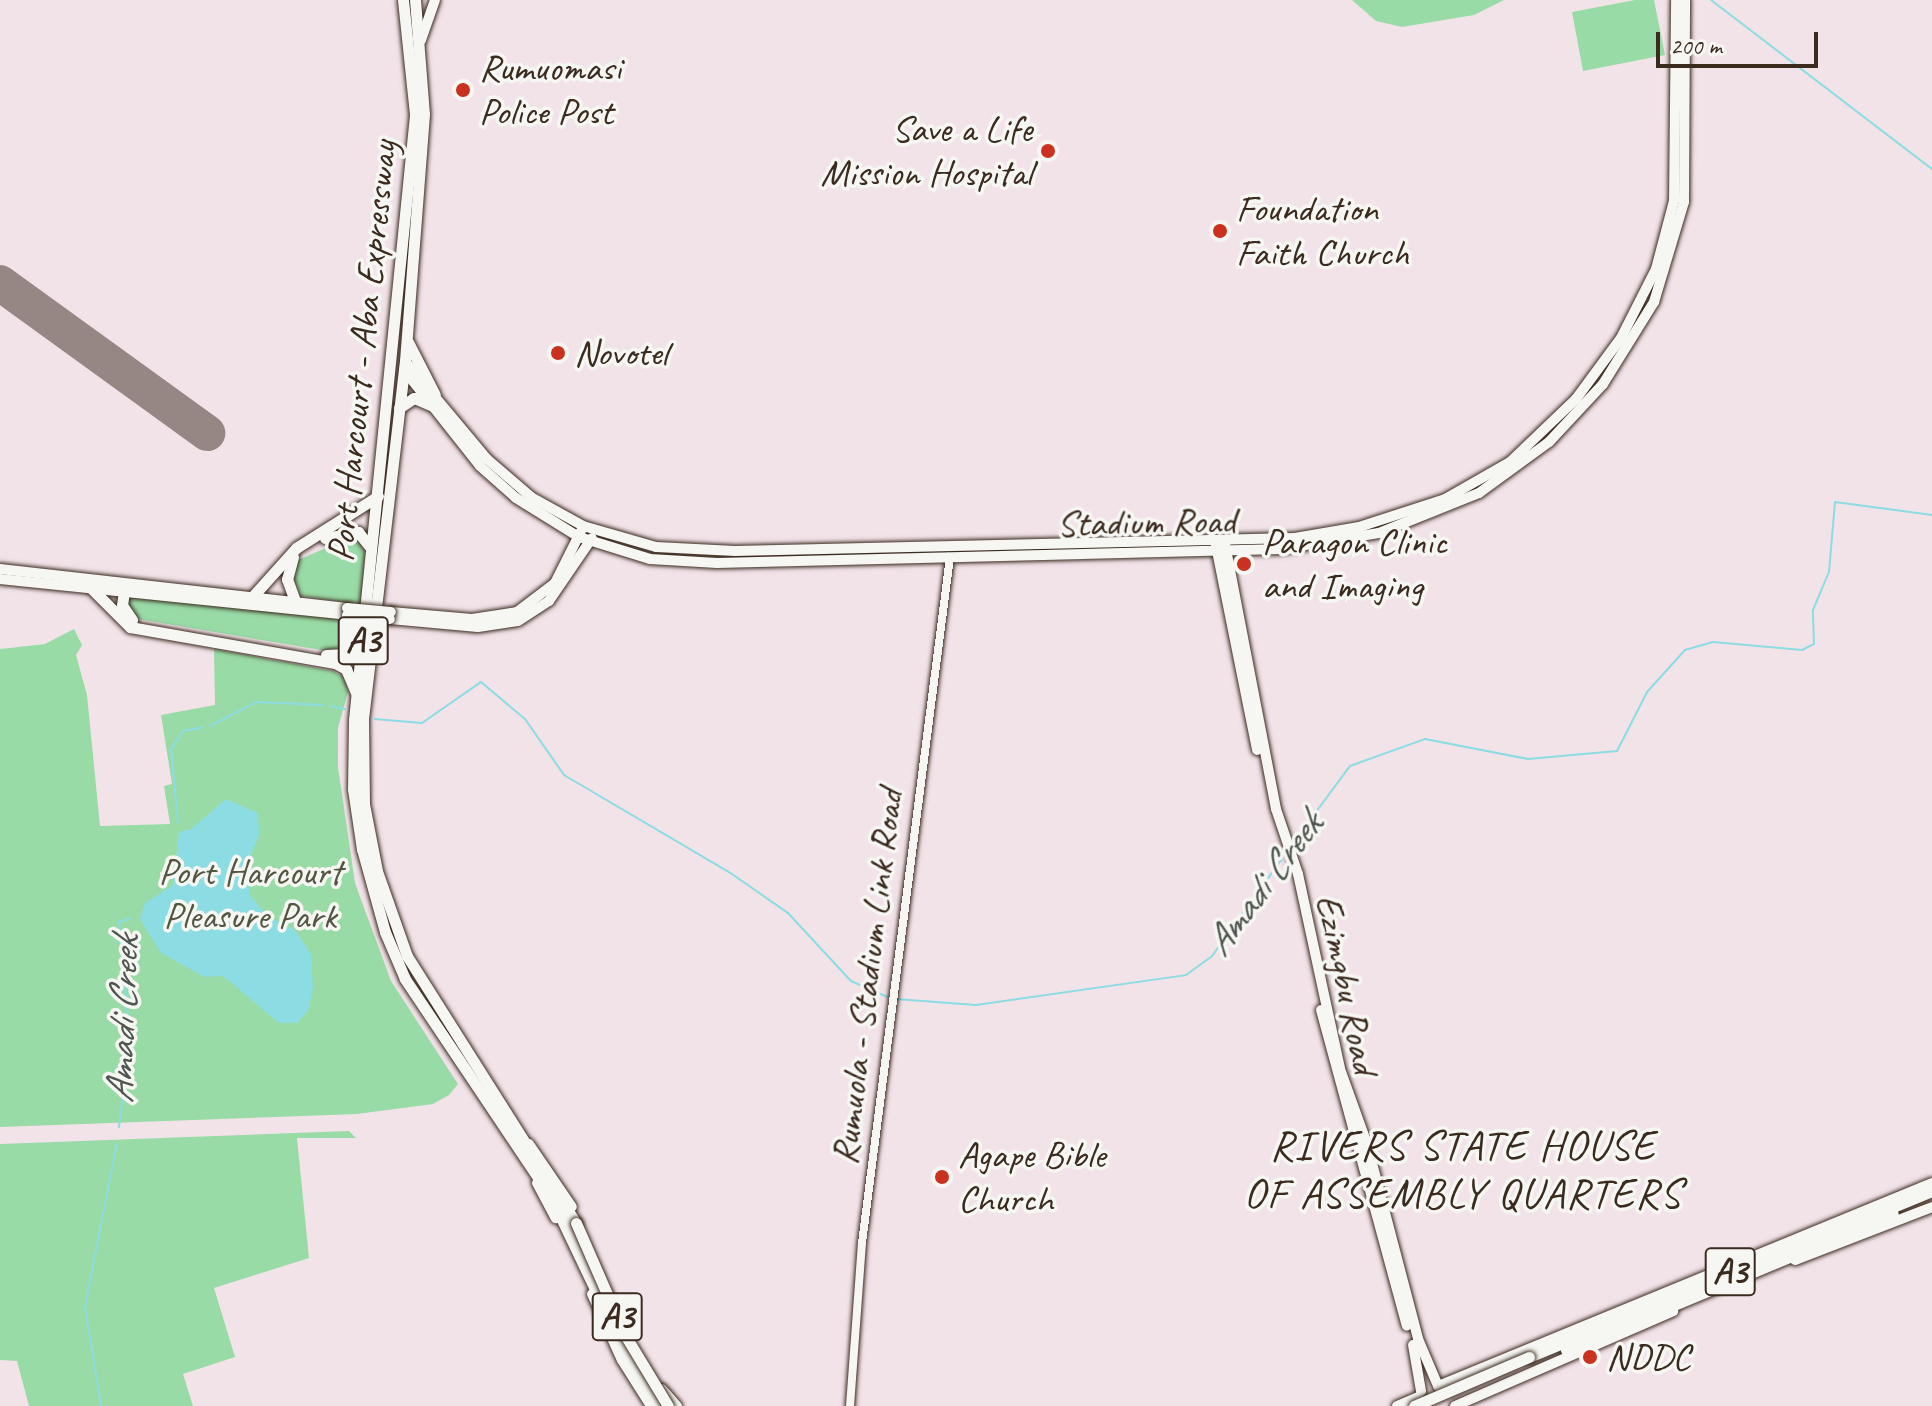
<!DOCTYPE html>
<style>
body{margin:0}
#map{position:relative;width:1932px;height:1406px;overflow:hidden;background:#f2e3e9;font-family:Caveat,sans-serif}
div>[style]{position:absolute}
[style*='--x']{left:calc(var(--x)*1px);top:calc(var(--y)*1px);width:calc(var(--w)*1px);rotate:calc(var(--a)*1deg)}
.green>*{inset:0;background:#99dba6}
.water>*{inset:0;background:#8bdce3}
.stream>*{height:2px;margin:-1px;padding:0 1px;transform-origin:1px;border-radius:1px;background:#8bdce3}
.runway>*{height:36px;margin:-18px;padding:0 18px;transform-origin:18px;border-radius:18px;background:#968684}
.roads{filter:drop-shadow(0 0 2px #3b2a1e) drop-shadow(0 0 2px #3b2a1e)}
.minor>*{height:8px;margin:-4px;padding:0 4px;transform-origin:4px;border-radius:4px;background:#f6f6f2}
.major>*{height:10px;margin:-5px;padding:0 5px;transform-origin:5px;border-radius:5px;background:#f6f6f2}
.highway>*{height:11px;margin:-5.5px;padding:0 5.5px;transform-origin:5.5px;border-radius:5.5px;background:#f6f6f2}
.bridges{filter:drop-shadow(0 0 2px #3b2a1e) drop-shadow(0 0 2px #3b2a1e)}
.major-bridge>*{height:10px;margin:-5px;padding:0 5px;transform-origin:5px;border-radius:5px;background:#f6f6f2}
.highway-bridge>*{height:11px;margin:-5.5px;padding:0 5.5px;transform-origin:5.5px;border-radius:5.5px;background:#f6f6f2}
.dots>*{width:22px;height:22px;translate:-50% -50%;box-sizing:border-box;border:4px solid #f6f6f2;border-radius:50%}
span{translate:-50% -50%;white-space:nowrap;text-align:center;line-height:1.15;-webkit-text-stroke:7px #f6f6f2;paint-order:stroke}
.shield-label span{padding:2px 6px;background:#f6f6f2;border:2px solid;border-radius:6px;-webkit-text-stroke-width:0}
.shield-label{font-size:36px;color:#3b2a1e;font-weight:700}
.poi-label{font-size:38px;color:#3b2a1e}
.left{translate:0 -50%;text-align:left}
.right{translate:-100% -50%;text-align:right}
.street-label{font-size:38px;color:#3b2a1e}
.park-label{font-size:38px;color:#525640}
.water-label{font-size:40px;color:#4f564f;font-style:italic}
.quarter-label{font-size:42px;color:#3b2a1e;letter-spacing:2px}
.scale{position:absolute;left:1656px;top:32px;width:162px;height:36px;box-sizing:border-box;border:4px solid #3b2a1e;border-top:0;padding-left:10px;font-size:24px;line-height:28px;white-space:nowrap;color:#3b2a1e;-webkit-text-stroke:6px #f6f6f2;paint-order:stroke}
</style>
<div id="map">
<div class="green">
<div style="clip-path:polygon(1352px 0,1504px 0,1474px 15px,1402px 27px,1376px 21px)"></div>
<div style="clip-path:polygon(1635px 0,1654px 0,1665px 55px,1583px 71px,1572px 12px)"></div>
<div style="clip-path:polygon(349px 538px,359px 538px,365px 553px,361px 605px,301px 596px,292px 575px,298px 560px)"></div>
<div style="clip-path:polygon(130px 597px,360px 620px,351px 648px,333px 652px,138px 619px,127px 607px)"></div>
<div style="clip-path:polygon(74px 629px,82px 645px,76px 655px,87px 695px,100px 826px,170px 824px,164px 786px,172px 784px,161px 715px,215px 705px,214px 649px,333px 671px,345px 678px,348px 692px,338px 728px,338px 767px,355px 883px,391px 981px,458px 1084px,449px 1095px,433px 1104px,357px 1114px,0 1127px,0 649px,45px 644px)"></div>
<div style="clip-path:polygon(349px 1131px,356px 1138px,297px 1138px,309px 1258px,214px 1288px,235px 1357px,183px 1374px,193px 1406px,29px 1406px,17px 1361px,0 1360px,0 1144px)"></div>
</div>
<div class="water">
<div style="clip-path:polygon(226px 799px,258px 813px,259px 835px,247px 865px,250px 895px,267px 916px,295px 930px,311px 954px,313px 988px,308px 1011px,297px 1023px,279px 1023px,223px 976px,204px 977px,161px 953px,140px 919px,145px 903px,173px 885px,179px 832px,191px 829px)"></div>
</div>
<div class="stream">
<div style="--x:1711;--y:0;--w:278;--a:37.4"></div>
<div style="--x:331;--y:706;--w:14;--a:12"></div>
<div style="--x:375;--y:719;--w:47;--a:4.9"></div>
<div style="--x:422;--y:723;--w:72;--a:-34.8"></div>
<div style="--x:481;--y:682;--w:57;--a:40.1"></div>
<div style="--x:525;--y:719;--w:68;--a:55.1"></div>
<div style="--x:564;--y:775;--w:191;--a:30.5"></div>
<div style="--x:729;--y:872;--w:72;--a:34.8"></div>
<div style="--x:788;--y:913;--w:93;--a:47.2"></div>
<div style="--x:851;--y:981;--w:43;--a:23.6"></div>
<div style="--x:210;--y:726;--w:53;--a:-27.1"></div>
<div style="--x:257;--y:702;--w:66;--a:2.6"></div>
<div style="--x:178;--y:823;--w:74;--a:-95.4"></div>
<div style="--x:171;--y:749;--w:22;--a:-56"></div>
<div style="--x:183;--y:731;--w:20;--a:-11"></div>
<div style="--x:1293;--y:843;--w:96;--a:-53.5"></div>
<div style="--x:1350;--y:766;--w:80;--a:-19.8"></div>
<div style="--x:1425;--y:739;--w:105;--a:11"></div>
<div style="--x:1528;--y:759;--w:89;--a:-5.1"></div>
<div style="--x:1617;--y:751;--w:66;--a:-63"></div>
<div style="--x:1647;--y:692;--w:57;--a:-47.9"></div>
<div style="--x:1685;--y:650;--w:29;--a:-16"></div>
<div style="--x:1713;--y:642;--w:89;--a:5.1"></div>
<div style="--x:1802;--y:650;--w:13;--a:-27"></div>
<div style="--x:1814;--y:644;--w:34;--a:-92"></div>
<div style="--x:1813;--y:610;--w:41;--a:-67.2"></div>
<div style="--x:1829;--y:572;--w:70;--a:-85.1"></div>
<div style="--x:1835;--y:502;--w:98;--a:7.6"></div>
<div style="--x:896;--y:999;--w:80;--a:4.3"></div>
<div style="--x:976;--y:1005;--w:212;--a:-8.1"></div>
<div style="--x:1186;--y:975;--w:32;--a:-36"></div>
<div style="--x:1212;--y:956;--w:128;--a:-54.2"></div>
<div style="--x:119;--y:1127;--w:89;--a:-82.9"></div>
<div style="--x:130;--y:1039;--w:118;--a:-95.4"></div>
<div style="--x:119;--y:922;--w:13;--a:-18"></div>
<div style="--x:101;--y:1406;--w:100;--a:-99.2"></div>
<div style="--x:85;--y:1307;--w:167;--a:-79"></div>
</div>
<div class="runway">
<div style="--x:0;--y:283;--w:256;--a:35.9"></div>
</div>
<div class="roads">
<div class="minor">
<div style="--x:850;--y:1406;--w:163;--a:-85.8"></div>
<div style="--x:862;--y:1243;--w:692;--a:-82.69"></div>
</div>
<div class="major">
<div style="--x:421;--y:40;--w:42;--a:-70.7"></div>
<div style="--x:405;--y:361;--w:128;--a:50.1"></div>
<div style="--x:487;--y:459;--w:58;--a:40.8"></div>
<div style="--x:531;--y:497;--w:60;--a:29.1"></div>
<div style="--x:583;--y:526;--w:76;--a:16"></div>
<div style="--x:656;--y:547;--w:79;--a:2.9"></div>
<div style="--x:735;--y:551;--w:560;--a:-1.33"></div>
<div style="--x:1295;--y:538;--w:65;--a:-9.8"></div>
<div style="--x:1359;--y:527;--w:90;--a:-18"></div>
<div style="--x:1445;--y:499;--w:75;--a:-29.6"></div>
<div style="--x:1510;--y:462;--w:91;--a:-43.7"></div>
<div style="--x:1576;--y:399;--w:76;--a:-53.6"></div>
<div style="--x:1621;--y:338;--w:77;--a:-63.1"></div>
<div style="--x:1656;--y:269;--w:70;--a:-75.2"></div>
<div style="--x:1674;--y:201;--w:201;--a:-89.4"></div>
<div style="--x:404;--y:370;--w:122;--a:51.6"></div>
<div style="--x:480;--y:466;--w:48;--a:41.6"></div>
<div style="--x:516;--y:498;--w:74;--a:31.8"></div>
<div style="--x:579;--y:537;--w:74;--a:17.2"></div>
<div style="--x:650;--y:559;--w:67;--a:3.4"></div>
<div style="--x:717;--y:563;--w:564;--a:-1.42"></div>
<div style="--x:1281;--y:549;--w:99;--a:-9.3"></div>
<div style="--x:1379;--y:533;--w:108;--a:-21.8"></div>
<div style="--x:1479;--y:493;--w:87;--a:-36.1"></div>
<div style="--x:1549;--y:442;--w:79;--a:-47"></div>
<div style="--x:1603;--y:384;--w:97;--a:-58.1"></div>
<div style="--x:1654;--y:302;--w:104;--a:-73.3"></div>
<div style="--x:1684;--y:202;--w:202;--a:-89.7"></div>
<div style="--x:1225;--y:544;--w:270;--a:79.1"></div>
<div style="--x:1276;--y:809;--w:69;--a:71.3"></div>
<div style="--x:1298;--y:874;--w:199;--a:77.8"></div>
<div style="--x:1340;--y:1069;--w:80;--a:70.2"></div>
<div style="--x:1367;--y:1144;--w:202;--a:75.3"></div>
<div style="--x:1418;--y:1339;--w:51;--a:66.9"></div>
<div style="--x:1438;--y:1386;--w:534;--a:-22.34"></div>
<div style="--x:1216;--y:546;--w:208;--a:78.6"></div>
<div style="--x:0;--y:569;--w:349;--a:6.4"></div>
<div style="--x:0;--y:579;--w:349;--a:5.9"></div>
<div style="--x:391;--y:612;--w:81;--a:4.9"></div>
<div style="--x:472;--y:619;--w:46;--a:-8.8"></div>
<div style="--x:517;--y:612;--w:48;--a:-37.3"></div>
<div style="--x:555;--y:583;--w:58;--a:-63.4"></div>
<div style="--x:390;--y:619;--w:88;--a:5.2"></div>
<div style="--x:478;--y:627;--w:40;--a:-8.5"></div>
<div style="--x:518;--y:621;--w:37;--a:-33"></div>
<div style="--x:549;--y:601;--w:76;--a:-55.7"></div>
<div style="--x:1321;--y:1010;--w:327;--a:74.8"></div>
<div style="--x:529;--y:1144;--w:76;--a:55.7"></div>
<div style="--x:537;--y:1183;--w:40;--a:62"></div>
<div style="--x:1795;--y:1260;--w:147;--a:-21.1"></div>
<div style="--x:592;--y:1294;--w:72;--a:65.6"></div>
<div style="--x:622;--y:1360;--w:54;--a:57.8"></div>
<div style="--x:1413;--y:1345;--w:47;--a:80.1"></div>
<div style="--x:662;--y:1389;--w:23;--a:49"></div>
<div style="--x:1397;--y:1406;--w:23;--a:-23"></div>
<div style="--x:1455;--y:1406;--w:238;--a:-23.5"></div>
</div>
<div class="highway">
<div style="--x:403;--y:0;--w:116;--a:84"></div>
<div style="--x:415;--y:115;--w:608;--a:95.76"></div>
<div style="--x:354;--y:720;--w:69;--a:90.8"></div>
<div style="--x:353;--y:789;--w:61;--a:81.5"></div>
<div style="--x:362;--y:849;--w:86;--a:74.5"></div>
<div style="--x:385;--y:932;--w:51;--a:66.9"></div>
<div style="--x:405;--y:979;--w:265;--a:56.2"></div>
<div style="--x:552;--y:1199;--w:174;--a:64.5"></div>
<div style="--x:627;--y:1356;--w:59;--a:57.4"></div>
<div style="--x:415;--y:0;--w:114;--a:85.5"></div>
<div style="--x:424;--y:114;--w:248;--a:94.4"></div>
<div style="--x:405;--y:361;--w:361;--a:96.7"></div>
<div style="--x:363;--y:720;--w:84;--a:89.3"></div>
<div style="--x:364;--y:804;--w:68;--a:79"></div>
<div style="--x:377;--y:871;--w:90;--a:70.6"></div>
<div style="--x:407;--y:956;--w:316;--a:57.7"></div>
<div style="--x:408;--y:342;--w:59;--a:63"></div>
<div style="--x:399;--y:408;--w:18;--a:-34"></div>
<div style="--x:414;--y:398;--w:21;--a:23"></div>
<div style="--x:325;--y:538;--w:34;--a:-10"></div>
<div style="--x:358;--y:532;--w:19;--a:51"></div>
<div style="--x:293;--y:557;--w:23;--a:105"></div>
<div style="--x:287;--y:579;--w:23;--a:70"></div>
<div style="--x:90;--y:587;--w:57;--a:45"></div>
<div style="--x:130;--y:627;--w:208;--a:10"></div>
<div style="--x:335;--y:663;--w:13;--a:29"></div>
<div style="--x:346;--y:669;--w:25;--a:67"></div>
<div style="--x:124;--y:591;--w:14;--a:98"></div>
<div style="--x:122;--y:605;--w:18;--a:56"></div>
<div style="--x:253;--y:596;--w:64;--a:-48.1"></div>
<div style="--x:296;--y:548;--w:97;--a:-32.4"></div>
<div style="--x:326;--y:655;--w:22;--a:-3"></div>
<div style="--x:348;--y:654;--w:24;--a:-55"></div>
<div style="--x:1566;--y:1350;--w:354;--a:-22.6"></div>
<div style="--x:1529;--y:1357;--w:436;--a:-22.4"></div>
</div>
</div>
<div class="bridges">
<div class="major-bridge">
<div style="--x:347;--y:608;--w:44;--a:5.2"></div>
<div style="--x:347;--y:615;--w:43;--a:5.3"></div>
</div>
<div class="highway-bridge">
<div style="--x:576;--y:1223;--w:122;--a:66.4"></div>
<div style="--x:625;--y:1335;--w:83;--a:58.8"></div>
<div style="--x:1414;--y:1406;--w:125;--a:-23.1"></div>
</div>
</div>
<div class="dots">
<div style="left:463px;top:90px;background:#c8321e"></div>
<div style="left:1048px;top:151px;background:#c8321e"></div>
<div style="left:1220px;top:231px;background:#c8321e"></div>
<div style="left:558px;top:353px;background:#c8321e"></div>
<div style="left:1244px;top:564px;background:#c8321e"></div>
<div style="left:942px;top:1177px;background:#c8321e"></div>
<div style="left:1590px;top:1357px;background:#c8321e"></div>
</div>
<div class="shield-label">
<span style="left:363px;top:641px">A3</span>
<span style="left:1730px;top:1272px">A3</span>
<span style="left:617px;top:1317px">A3</span>
</div>
<div class="poi-label">
<span class="left" style="left:479px;top:90px">Rumuomasi<br>Police Post</span>
<span class="right" style="left:1032px;top:151px">Save a Life<br>Mission Hospital</span>
<span class="left" style="left:1236px;top:231px">Foundation<br>Faith Church</span>
<span class="left" style="left:574px;top:353px">Novotel</span>
<span class="left" style="left:1262px;top:564px">Paragon Clinic<br>and Imaging</span>
<span class="left" style="left:958px;top:1177px">Agape Bible<br>Church</span>
<span class="left" style="left:1606px;top:1357px">NDDC</span>
</div>
<div class="street-label">
<span style="left:362px;top:351px;rotate:-84deg">Port Harcourt - Aba Expressway</span>
<span style="left:1146px;top:522px;rotate:-1deg">Stadium Road</span>
<span style="left:867px;top:977px;rotate:-83deg">Rumuola - Stadium Link Road</span>
<span style="left:1347px;top:984px;rotate:78deg">Ezimgbu Road</span>
</div>
<div class="park-label">
<span style="left:250px;top:894px">Port Harcourt<br>Pleasure Park</span>
</div>
<div class="water-label">
<span style="left:1263px;top:884px;rotate:-53deg">Amadi Creek</span>
<span style="left:122px;top:1020px;rotate:-88deg">Amadi Creek</span>
</div>
<div class="quarter-label">
<span style="left:1463px;top:1170px">RIVERS STATE HOUSE<br>OF ASSEMBLY QUARTERS</span>
</div>
<div class="scale">200 m</div>
</div>
